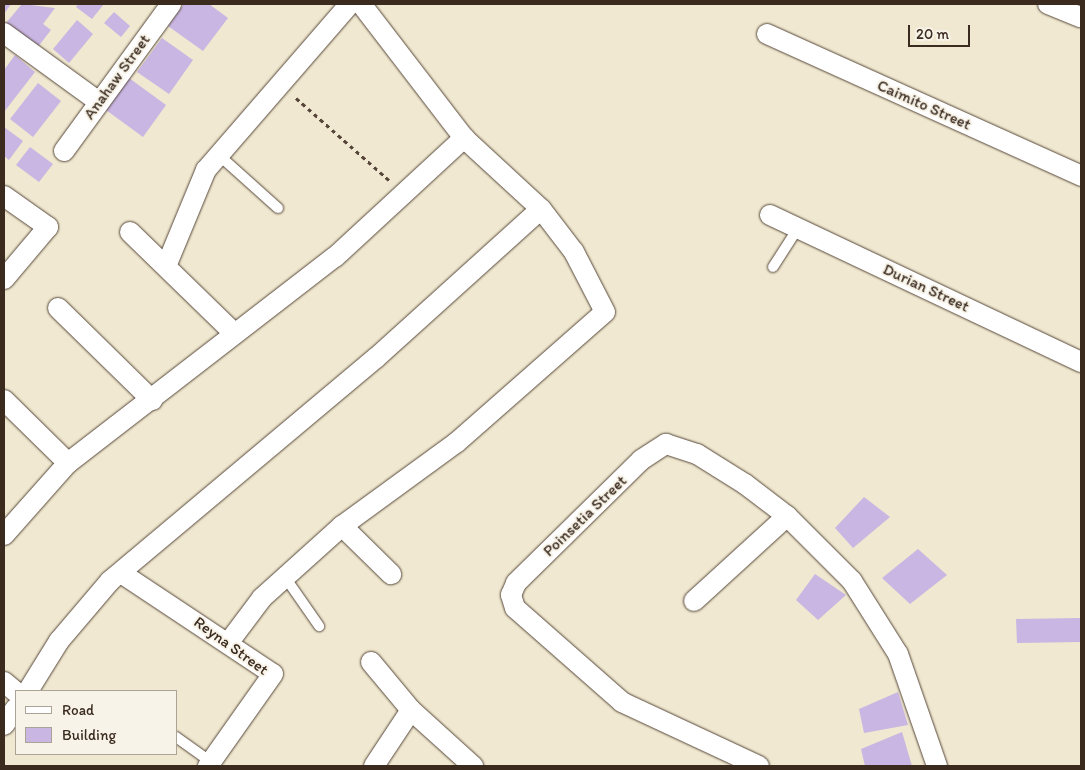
<!DOCTYPE html>
<style>
body{margin:0}
#map{position:relative;width:1085px;height:770px;overflow:hidden;background:#f0e8d0;font-family:Itim,sans-serif}
div>[style]{position:absolute}
[style*='--x']{left:calc(var(--x)*1px);top:calc(var(--y)*1px);width:calc(var(--w)*1px);rotate:calc(var(--a)*1deg)}
.building>*{inset:0;background:#c9b6e3}
.path>*{height:3px;margin-top:-1.5px;transform-origin:0;background:repeating-linear-gradient(90deg,#564639 0 4px,transparent 0 8px)}
.roads{filter:drop-shadow(0 0 1px #564639) drop-shadow(0 0 1px #564639)}
.lane>*{height:10px;margin:-5px;padding:0 5px;transform-origin:5px;border-radius:5px;background:#fff}
.street>*{height:20px;margin:-10px;padding:0 10px;transform-origin:10px;border-radius:10px;background:#fff}
span{translate:-50% -50%;white-space:nowrap;text-align:center;line-height:1.15;-webkit-text-stroke:4px #f7f3e8;paint-order:stroke}
.street-label{font-size:16px;color:#3b2a1e}
.frame{position:absolute;inset:0;border:5px solid #3b2a1e;pointer-events:none}
.legend{position:absolute;left:15px;top:690px;width:162px;height:65px;box-sizing:border-box;background:#f7f3e8;border:1px solid #aca397;margin:0;padding:6px 9px;list-style:none;font-size:15px;color:#3b2a1e}
.legend li{display:flex;align-items:center;gap:10px;height:25px}
.legend b{width:25px;border:1px solid #aca397}
.scale{position:absolute;left:908px;top:25px;width:62px;height:22px;box-sizing:border-box;border:2px solid #3b2a1e;border-top:0;padding-left:6px;font-size:15px;line-height:18px;white-space:nowrap;color:#3b2a1e;-webkit-text-stroke:4px #f7f3e8;paint-order:stroke}
</style>
<div id="map">
<div class="building">
<div style="clip-path:polygon(4px 4px,11px 4px,4px 14px)"></div>
<div style="clip-path:polygon(22px 4px,55px 8px,43px 24px,51px 30px,37px 48px,6px 23px)"></div>
<div style="clip-path:polygon(78px 4px,104px 4px,92px 19px,76px 7px)"></div>
<div style="clip-path:polygon(184px 4px,209px 4px,228px 18px,203px 51px,168px 26px)"></div>
<div style="clip-path:polygon(114px 12px,130px 26px,121px 37px,104px 23px)"></div>
<div style="clip-path:polygon(77px 20px,93px 34px,69px 63px,53px 49px)"></div>
<div style="clip-path:polygon(162px 38px,193px 60px,169px 94px,137px 72px)"></div>
<div style="clip-path:polygon(15px 55px,35px 72px,4px 112px,4px 70px)"></div>
<div style="clip-path:polygon(129px 78px,166px 105px,143px 137px,106px 110px)"></div>
<div style="clip-path:polygon(38px 83px,61px 101px,33px 137px,10px 119px)"></div>
<div style="clip-path:polygon(4px 127px,23px 141px,9px 160px,4px 156px)"></div>
<div style="clip-path:polygon(30px 147px,53px 164px,39px 182px,16px 165px)"></div>
<div style="clip-path:polygon(864px 497px,890px 517px,853px 548px,835px 528px)"></div>
<div style="clip-path:polygon(918px 549px,947px 575px,910px 604px,882px 578px)"></div>
<div style="clip-path:polygon(815px 574px,846px 595px,818px 620px,796px 600px)"></div>
<div style="clip-path:polygon(1081px 618px,1081px 642px,1017px 643px,1016px 619px)"></div>
<div style="clip-path:polygon(898px 692px,908px 725px,864px 733px,859px 709px)"></div>
<div style="clip-path:polygon(902px 732px,912px 766px,865px 766px,861px 749px)"></div>
</div>
<div class="path">
<div style="--x:296;--y:98;--w:124;--a:41.4"></div>
</div>
<div class="roads">
<div class="lane">
<div style="--x:220;--y:156;--w:78;--a:41.9"></div>
<div style="--x:773;--y:267;--w:46;--a:-57.3"></div>
<div style="--x:285;--y:577;--w:60;--a:55.2"></div>
<div style="--x:176;--y:737;--w:43;--a:35.5"></div>
</div>
<div class="street">
<div style="--x:1048;--y:4;--w:35;--a:22"></div>
<div style="--x:4;--y:33;--w:117;--a:36"></div>
<div style="--x:767;--y:34;--w:345;--a:24.3"></div>
<div style="--x:64;--y:151;--w:182;--a:-53.9"></div>
<div style="--x:4;--y:196;--w:54;--a:35.2"></div>
<div style="--x:48;--y:227;--w:68;--a:130.2"></div>
<div style="--x:770;--y:215;--w:344;--a:25.3"></div>
<div style="--x:130;--y:232;--w:146;--a:44.2"></div>
<div style="--x:167;--y:264;--w:102;--a:-67.5"></div>
<div style="--x:206;--y:170;--w:220;--a:-49.1"></div>
<div style="--x:58;--y:308;--w:132;--a:44.4"></div>
<div style="--x:4;--y:400;--w:90;--a:44.5"></div>
<div style="--x:342;--y:526;--w:69;--a:44.4"></div>
<div style="--x:4;--y:535;--w:96;--a:-48.4"></div>
<div style="--x:68;--y:463;--w:337;--a:-37.7"></div>
<div style="--x:335;--y:257;--w:176;--a:-42.7"></div>
<div style="--x:121;--y:573;--w:182;--a:33.6"></div>
<div style="--x:273;--y:674;--w:113;--a:125.2"></div>
<div style="--x:694;--y:601;--w:126;--a:-42.4"></div>
<div style="--x:229;--y:642;--w:55;--a:-53.1"></div>
<div style="--x:262;--y:598;--w:108;--a:-42"></div>
<div style="--x:342;--y:526;--w:141;--a:-36.1"></div>
<div style="--x:456;--y:443;--w:198;--a:-41.3"></div>
<div style="--x:605;--y:312;--w:68;--a:-117.3"></div>
<div style="--x:574;--y:252;--w:54;--a:-127.5"></div>
<div style="--x:541;--y:209;--w:105;--a:-137.3"></div>
<div style="--x:464;--y:138;--w:169;--a:-127.5"></div>
<div style="--x:371;--y:662;--w:62;--a:50.2"></div>
<div style="--x:411;--y:710;--w:84;--a:42.1"></div>
<div style="--x:4;--y:682;--w:16;--a:40"></div>
<div style="--x:28;--y:691;--w:59;--a:-58.2"></div>
<div style="--x:59;--y:641;--w:79;--a:-49.6"></div>
<div style="--x:110;--y:581;--w:347;--a:-40"></div>
<div style="--x:376;--y:358;--w:222;--a:-42.1"></div>
<div style="--x:4;--y:725;--w:21;--a:-55"></div>
<div style="--x:374;--y:766;--w:67;--a:-56.5"></div>
<div style="--x:759;--y:766;--w:151;--a:-155"></div>
<div style="--x:622;--y:702;--w:142;--a:-138.7"></div>
<div style="--x:515;--y:608;--w:14;--a:-107"></div>
<div style="--x:511;--y:595;--w:13;--a:-67"></div>
<div style="--x:516;--y:583;--w:175;--a:-44.5"></div>
<div style="--x:641;--y:460;--w:30;--a:-33"></div>
<div style="--x:666;--y:444;--w:33;--a:18"></div>
<div style="--x:697;--y:454;--w:57;--a:32"></div>
<div style="--x:745;--y:484;--w:53;--a:37.3"></div>
<div style="--x:787;--y:516;--w:92;--a:45"></div>
<div style="--x:852;--y:581;--w:86;--a:57.8"></div>
<div style="--x:898;--y:654;--w:119;--a:70.8"></div>
</div>
</div>
<div class="street-label">
<span style="left:117px;top:77px;rotate:-54deg">Anahaw Street</span>
<span style="left:924px;top:105px;rotate:24deg">Caimito Street</span>
<span style="left:926px;top:288px;rotate:25deg">Durian Street</span>
<span style="left:585px;top:516px;rotate:-44deg">Poinsetia Street</span>
<span style="left:231px;top:646px;rotate:36deg">Reyna Street</span>
</div>
<div class="frame"></div>
<ul class="legend">
<li><b style="height:6px;background:#fff"></b>Road</li>
<li><b style="height:14px;background:#c9b6e3"></b>Building</li>
</ul>
<div class="scale">20 m</div>
</div>
